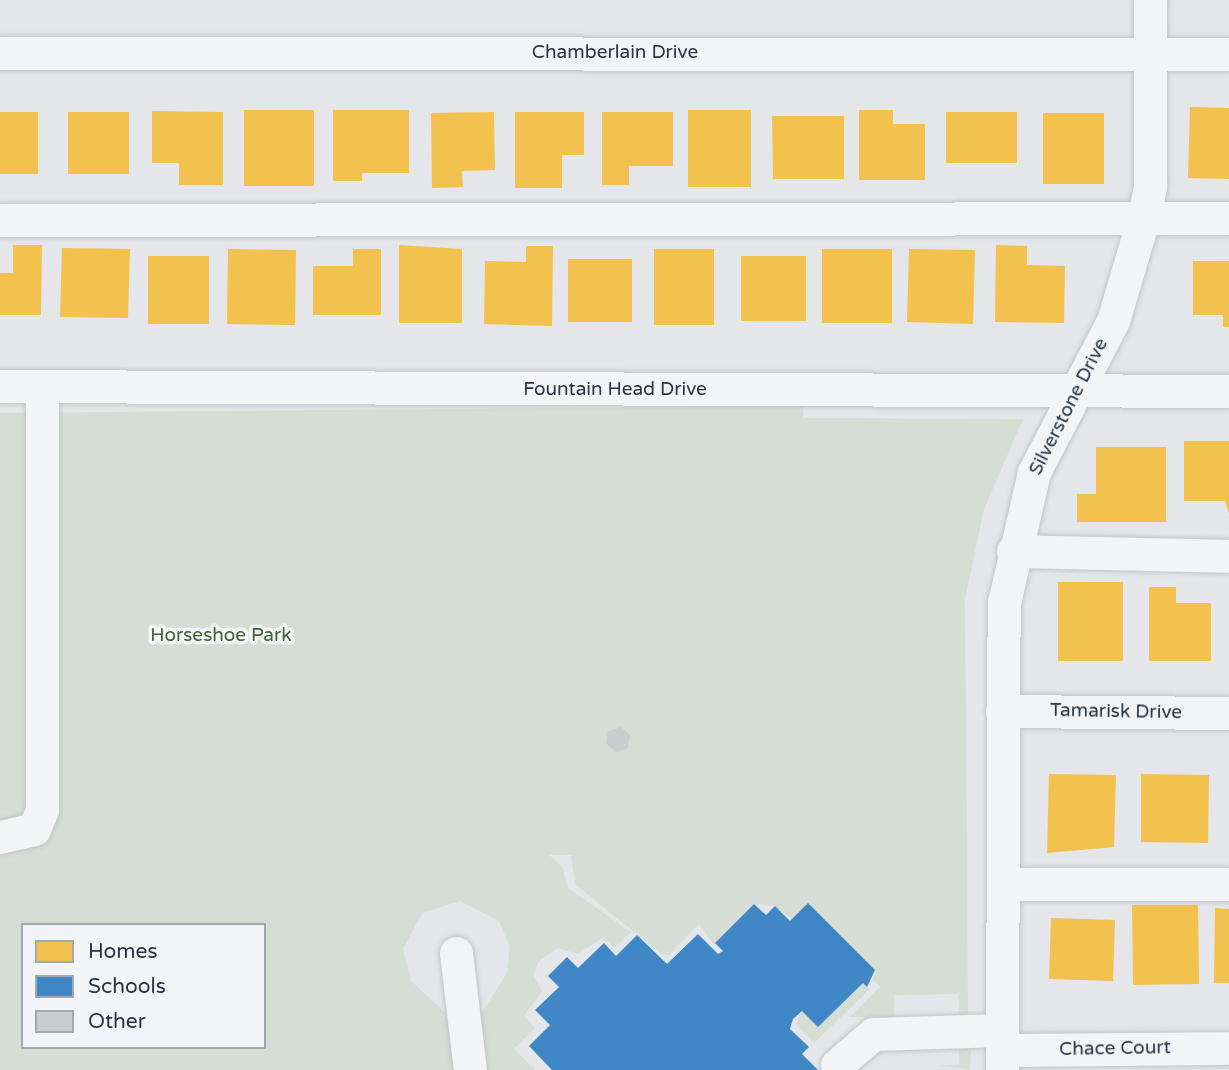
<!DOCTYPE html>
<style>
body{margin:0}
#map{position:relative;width:1229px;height:1070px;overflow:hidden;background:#e4e6e9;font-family:"Varela Round",sans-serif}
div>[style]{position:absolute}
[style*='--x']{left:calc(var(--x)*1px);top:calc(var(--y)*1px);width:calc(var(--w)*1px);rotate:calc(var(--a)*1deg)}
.green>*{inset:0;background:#d5ddd4}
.homes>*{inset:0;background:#f2c14e}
.schools>*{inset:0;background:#3f88c5}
.building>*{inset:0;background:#c9cdd0}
.roads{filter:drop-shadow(0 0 2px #c2c4c7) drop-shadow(0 0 2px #c2c4c7)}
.minor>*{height:33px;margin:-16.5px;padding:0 16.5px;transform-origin:16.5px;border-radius:16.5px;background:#f3f4f6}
span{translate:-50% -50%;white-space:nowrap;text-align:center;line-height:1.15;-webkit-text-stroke:7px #f2f4f8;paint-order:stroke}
.street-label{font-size:19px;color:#293344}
.park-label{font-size:19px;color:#3e6135}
.legend{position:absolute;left:21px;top:923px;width:245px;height:126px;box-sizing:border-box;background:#f2f4f8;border:2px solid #a2a7b0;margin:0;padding:9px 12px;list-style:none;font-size:21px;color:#293344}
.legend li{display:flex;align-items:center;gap:14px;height:35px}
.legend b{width:35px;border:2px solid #a2a7b0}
</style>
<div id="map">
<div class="green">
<div style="clip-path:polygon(evenodd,803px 406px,803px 418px,1023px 419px,984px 509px,965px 599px,968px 1019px,960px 1019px,958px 994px,894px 995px,894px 1017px,850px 1017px,880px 987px,873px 980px,876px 971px,808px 903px,792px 919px,775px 906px,754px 904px,714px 944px,699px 924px,669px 955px,661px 954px,575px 884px,571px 855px,549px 855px,562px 866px,568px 888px,631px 932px,614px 948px,604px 937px,578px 954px,558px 948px,539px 961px,533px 975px,542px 991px,524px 1016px,535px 1028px,514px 1049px,535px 1070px,483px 1070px,478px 1019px,507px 973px,510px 947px,499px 921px,460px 901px,422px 913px,403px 949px,411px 981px,452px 1019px,459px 1070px,0 1070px,0 413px,803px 406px,23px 925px,264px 925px,264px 1047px,23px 1047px,23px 925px)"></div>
<div style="clip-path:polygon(863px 983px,870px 989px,814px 1043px,796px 1024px,802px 1011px,818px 1027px)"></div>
<div style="clip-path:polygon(971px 1045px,970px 1070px,937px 1065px,959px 1065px,959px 1046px)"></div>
</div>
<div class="homes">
<div style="clip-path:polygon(1190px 107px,1229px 108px,1229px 179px,1188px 178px)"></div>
<div style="clip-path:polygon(244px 110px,314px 110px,314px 186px,244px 186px)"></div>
<div style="clip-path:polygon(333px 110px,409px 110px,409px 173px,362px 173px,362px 181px,333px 181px)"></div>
<div style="clip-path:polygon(688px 110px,751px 110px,751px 187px,688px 187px)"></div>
<div style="clip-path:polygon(859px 110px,893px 110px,893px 124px,925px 124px,925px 180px,859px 180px)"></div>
<div style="clip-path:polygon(152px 111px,223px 112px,223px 185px,179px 185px,179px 163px,152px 163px)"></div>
<div style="clip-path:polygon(0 112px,38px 112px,38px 174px,0 174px)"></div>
<div style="clip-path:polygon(68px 112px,129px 112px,129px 174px,68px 174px)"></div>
<div style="clip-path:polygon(494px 112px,495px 170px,462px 171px,463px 187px,432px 188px,431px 113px)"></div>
<div style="clip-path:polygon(515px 112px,584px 112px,584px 155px,562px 155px,562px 188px,515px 188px)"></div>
<div style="clip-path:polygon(602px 112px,673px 112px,673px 166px,629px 166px,629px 185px,602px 185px)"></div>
<div style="clip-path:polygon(946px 112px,1017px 112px,1017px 163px,946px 163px)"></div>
<div style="clip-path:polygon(1043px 113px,1104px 113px,1104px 184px,1043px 184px)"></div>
<div style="clip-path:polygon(772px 116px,844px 116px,844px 179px,773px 179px)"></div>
<div style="clip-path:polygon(13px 245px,42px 245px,41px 315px,0 315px,0 273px,13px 273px)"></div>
<div style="clip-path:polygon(399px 245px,462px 249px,462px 323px,399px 323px)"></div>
<div style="clip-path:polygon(996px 245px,1027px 246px,1027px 265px,1065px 266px,1064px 323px,995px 322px)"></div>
<div style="clip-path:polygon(526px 246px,553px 246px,552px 326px,484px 324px,485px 261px,526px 262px)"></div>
<div style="clip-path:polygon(62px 248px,130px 249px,128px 318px,60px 317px)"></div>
<div style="clip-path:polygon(228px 249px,296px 250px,295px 325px,227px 324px)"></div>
<div style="clip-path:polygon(353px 249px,381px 249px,381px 315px,313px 315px,313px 266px,353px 266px)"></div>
<div style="clip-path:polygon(654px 249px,714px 249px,714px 325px,654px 325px)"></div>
<div style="clip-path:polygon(822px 249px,892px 249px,892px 323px,822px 323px)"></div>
<div style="clip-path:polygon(909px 249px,975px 250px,973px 324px,907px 322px)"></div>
<div style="clip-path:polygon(148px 256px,209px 256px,209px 324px,148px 324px)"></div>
<div style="clip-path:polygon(741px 256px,806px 256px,806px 321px,741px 321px)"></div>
<div style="clip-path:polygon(568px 259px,632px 259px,632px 322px,568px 322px)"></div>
<div style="clip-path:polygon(1193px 261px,1229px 261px,1229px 327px,1223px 327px,1223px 315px,1193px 315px)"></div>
<div style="clip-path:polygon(1184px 441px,1229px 441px,1229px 513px,1225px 501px,1184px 501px)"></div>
<div style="clip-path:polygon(1096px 447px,1166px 447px,1166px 522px,1077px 522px,1077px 494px,1096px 494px)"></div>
<div style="clip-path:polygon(1058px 582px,1123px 582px,1123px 661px,1058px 661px)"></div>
<div style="clip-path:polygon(1149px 587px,1176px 587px,1176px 603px,1211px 603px,1211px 661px,1149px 661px)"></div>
<div style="clip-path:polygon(1049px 774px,1116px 775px,1114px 847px,1047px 853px)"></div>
<div style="clip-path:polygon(1141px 774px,1209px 775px,1208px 843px,1141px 842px)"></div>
<div style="clip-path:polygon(1132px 905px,1198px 905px,1199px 984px,1133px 985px)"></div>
<div style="clip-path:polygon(1215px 908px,1229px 909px,1229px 983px,1214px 983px)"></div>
<div style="clip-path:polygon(1051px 918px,1115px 920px,1113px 981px,1049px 979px)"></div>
</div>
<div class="schools">
<div style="clip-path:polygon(808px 903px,875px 970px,867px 987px,863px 983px,818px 1027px,802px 1011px,793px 1019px,790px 1029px,809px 1047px,802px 1054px,818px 1070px,552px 1070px,529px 1046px,550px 1025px,535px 1010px,559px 987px,548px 976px,567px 957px,578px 968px,604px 943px,616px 956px,637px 935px,667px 964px,698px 934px,718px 954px,723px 951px,715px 943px,754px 904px,766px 915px,775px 906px,790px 921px)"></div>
</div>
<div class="building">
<div style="clip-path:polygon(621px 727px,630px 735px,628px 748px,616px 752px,606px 743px,608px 731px)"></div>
</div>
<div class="roads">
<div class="minor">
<div style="--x:0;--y:53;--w:1229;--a:0.05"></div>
<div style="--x:0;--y:220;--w:1229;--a:-0.09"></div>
<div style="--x:0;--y:386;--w:1229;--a:0.23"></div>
<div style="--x:1013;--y:551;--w:216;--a:1.3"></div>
<div style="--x:1002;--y:711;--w:227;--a:0.5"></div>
<div style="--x:0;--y:837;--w:35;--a:-13"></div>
<div style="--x:34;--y:829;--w:21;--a:-67"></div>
<div style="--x:42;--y:810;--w:424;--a:-90"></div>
<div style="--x:1003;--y:884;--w:226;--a:0"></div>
<div style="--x:456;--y:953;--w:118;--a:83.2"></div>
<div style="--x:1002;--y:1050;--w:227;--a:-0.5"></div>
<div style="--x:837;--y:1065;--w:48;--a:-40.7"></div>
<div style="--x:873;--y:1034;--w:129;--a:-1.8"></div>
<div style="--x:1002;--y:1070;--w:467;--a:-89.8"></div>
<div style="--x:1004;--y:603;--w:134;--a:-77.1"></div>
<div style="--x:1034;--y:472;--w:170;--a:-62.4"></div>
<div style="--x:1113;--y:321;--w:105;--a:-73.5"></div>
<div style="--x:1143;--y:220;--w:35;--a:-78"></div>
<div style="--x:1150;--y:186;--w:186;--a:-90"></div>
</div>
</div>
<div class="street-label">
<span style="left:615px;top:53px">Chamberlain Drive</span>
<span style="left:615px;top:390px">Fountain Head Drive</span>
<span style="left:1069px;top:407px;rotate:-63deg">Silverstone Drive</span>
<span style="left:1116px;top:712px;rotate:1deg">Tamarisk Drive</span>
<span style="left:1115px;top:1049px;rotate:-1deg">Chace Court</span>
</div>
<div class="park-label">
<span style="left:221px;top:636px">Horseshoe Park</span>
</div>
<ul class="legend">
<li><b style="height:19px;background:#f2c14e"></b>Homes</li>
<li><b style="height:19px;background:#3f88c5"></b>Schools</li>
<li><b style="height:19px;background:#c9cdd0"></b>Other</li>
</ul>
</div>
